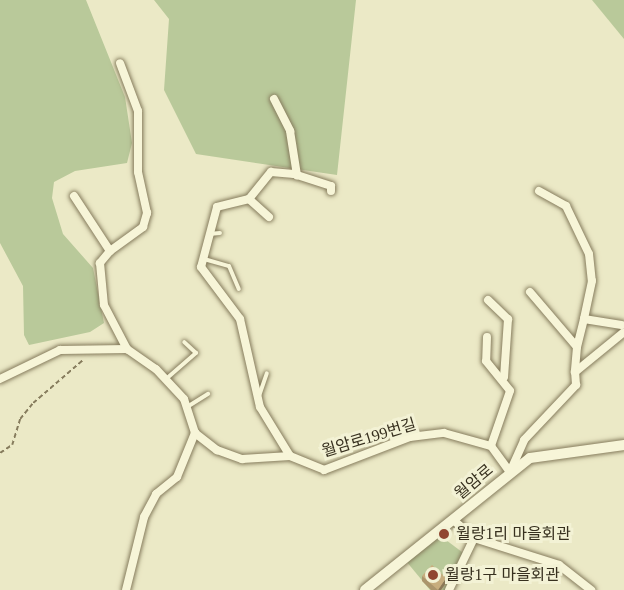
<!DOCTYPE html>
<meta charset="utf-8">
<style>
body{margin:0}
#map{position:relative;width:624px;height:590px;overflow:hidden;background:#ebe9c6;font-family:"Times New Roman","Noto Sans KR",serif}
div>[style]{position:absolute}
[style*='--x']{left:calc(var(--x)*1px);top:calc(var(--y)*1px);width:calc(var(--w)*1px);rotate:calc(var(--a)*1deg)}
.green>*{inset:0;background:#b9c99a}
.path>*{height:1.5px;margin-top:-0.75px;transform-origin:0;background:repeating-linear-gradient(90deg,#867c5d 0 4.5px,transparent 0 7.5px)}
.roads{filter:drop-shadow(0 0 2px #867c5d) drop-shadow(0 0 2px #867c5d)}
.lane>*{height:4px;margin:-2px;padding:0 2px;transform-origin:2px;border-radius:2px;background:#f7f5d8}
.street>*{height:8px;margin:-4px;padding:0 4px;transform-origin:4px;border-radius:4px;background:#f7f5d8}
.secondary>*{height:10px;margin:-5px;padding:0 5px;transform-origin:5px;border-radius:5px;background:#f7f5d8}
.wall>*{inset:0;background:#ab956c}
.shaded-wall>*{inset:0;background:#8b7958}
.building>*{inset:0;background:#c7ad7e}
.dots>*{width:16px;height:16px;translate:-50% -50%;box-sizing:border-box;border:3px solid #f3f2d5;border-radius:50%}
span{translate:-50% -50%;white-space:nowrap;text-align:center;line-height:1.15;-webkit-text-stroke:6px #f3f2d5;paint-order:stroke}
.street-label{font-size:16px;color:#37301f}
.poi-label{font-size:16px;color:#37301f}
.left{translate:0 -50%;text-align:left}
</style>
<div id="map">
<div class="green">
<div style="clip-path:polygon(0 0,86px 0,125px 97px,132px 143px,127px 163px,75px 171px,54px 182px,52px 198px,63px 234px,93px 268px,104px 323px,90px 332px,29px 345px,24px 335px,23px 286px,0 243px)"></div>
<div style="clip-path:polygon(154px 0,356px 0,337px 175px,196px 154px,164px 90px,169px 19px)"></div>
<div style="clip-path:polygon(592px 0,624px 0,624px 39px)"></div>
<div style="clip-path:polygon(438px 534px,466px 555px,446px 590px,430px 590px,406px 561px)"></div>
</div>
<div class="path">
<div style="--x:0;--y:453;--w:14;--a:-34"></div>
<div style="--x:12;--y:445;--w:27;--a:-73"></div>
<div style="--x:20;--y:419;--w:21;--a:-51"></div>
<div style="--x:33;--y:403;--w:67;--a:-40.8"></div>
</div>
<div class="roads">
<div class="lane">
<div style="--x:209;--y:234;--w:11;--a:-5"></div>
<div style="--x:204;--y:259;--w:26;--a:16"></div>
<div style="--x:229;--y:266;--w:25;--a:67"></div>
<div style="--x:166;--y:379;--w:40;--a:-41"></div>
<div style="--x:196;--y:353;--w:16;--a:-137"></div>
<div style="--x:259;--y:396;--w:24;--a:-71"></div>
<div style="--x:187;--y:407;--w:25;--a:-32"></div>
</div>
<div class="street">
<div style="--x:274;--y:99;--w:36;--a:63"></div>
<div style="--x:290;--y:131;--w:45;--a:81"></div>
<div style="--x:539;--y:191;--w:31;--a:29"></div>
<div style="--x:566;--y:206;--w:53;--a:64.4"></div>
<div style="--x:589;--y:254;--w:27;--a:84"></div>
<div style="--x:592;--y:281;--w:39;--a:102"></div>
<div style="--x:74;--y:196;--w:66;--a:56.8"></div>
<div style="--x:110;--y:251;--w:16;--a:130"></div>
<div style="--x:100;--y:263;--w:42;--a:84.6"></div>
<div style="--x:104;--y:305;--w:50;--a:62.4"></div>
<div style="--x:249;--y:199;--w:35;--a:-51"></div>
<div style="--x:271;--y:172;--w:23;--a:5"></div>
<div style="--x:294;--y:174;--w:39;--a:18"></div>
<div style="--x:331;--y:186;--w:5;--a:90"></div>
<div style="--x:269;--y:217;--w:27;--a:-138"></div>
<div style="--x:249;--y:199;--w:33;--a:166"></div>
<div style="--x:217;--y:207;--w:62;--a:104.9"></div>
<div style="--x:201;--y:267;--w:65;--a:53.1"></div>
<div style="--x:240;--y:319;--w:90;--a:77.2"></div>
<div style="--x:260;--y:407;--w:57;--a:58.5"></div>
<div style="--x:110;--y:251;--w:41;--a:-36"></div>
<div style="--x:143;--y:227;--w:15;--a:-74"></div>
<div style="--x:147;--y:213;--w:42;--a:-102.4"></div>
<div style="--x:138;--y:172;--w:61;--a:-90"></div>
<div style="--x:138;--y:111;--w:51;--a:-110.6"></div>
<div style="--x:530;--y:292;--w:72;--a:49.5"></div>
<div style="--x:577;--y:347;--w:25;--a:95"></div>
<div style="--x:488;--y:300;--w:28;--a:44"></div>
<div style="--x:508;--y:319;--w:58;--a:93.9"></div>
<div style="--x:487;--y:337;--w:24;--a:92"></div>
<div style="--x:486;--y:361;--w:38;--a:51"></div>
<div style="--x:510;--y:391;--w:58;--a:109.1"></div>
<div style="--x:577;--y:347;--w:29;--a:-76"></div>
<div style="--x:584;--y:319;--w:38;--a:9"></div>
<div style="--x:0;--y:379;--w:67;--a:-25.8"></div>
<div style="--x:60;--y:350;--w:67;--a:-0.9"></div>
<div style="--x:127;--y:349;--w:35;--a:35"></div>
<div style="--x:156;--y:369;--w:41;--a:47"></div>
<div style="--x:184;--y:399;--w:36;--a:72"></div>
<div style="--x:195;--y:433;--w:28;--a:38"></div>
<div style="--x:217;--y:450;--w:27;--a:20"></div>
<div style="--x:242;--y:459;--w:48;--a:-3.6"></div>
<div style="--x:290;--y:456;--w:37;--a:22"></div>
<div style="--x:324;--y:470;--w:92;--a:-21"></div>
<div style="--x:410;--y:437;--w:34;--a:-7"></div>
<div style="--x:444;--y:433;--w:49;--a:15.5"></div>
<div style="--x:491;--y:446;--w:32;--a:54"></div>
<div style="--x:510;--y:472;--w:35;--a:-66"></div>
<div style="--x:524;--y:440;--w:76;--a:-46.6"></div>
<div style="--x:576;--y:385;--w:13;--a:-94"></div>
<div style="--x:575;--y:372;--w:63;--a:-39.2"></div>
<div style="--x:474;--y:538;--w:89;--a:17.6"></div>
<div style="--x:559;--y:565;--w:41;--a:38"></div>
<div style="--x:126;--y:590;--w:75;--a:-76.1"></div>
<div style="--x:144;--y:517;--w:26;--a:-62"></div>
<div style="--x:156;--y:494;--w:27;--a:-39"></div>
<div style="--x:177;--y:477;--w:48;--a:-67.8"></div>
<div style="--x:449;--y:590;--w:58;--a:-64.3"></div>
<div style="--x:474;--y:538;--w:28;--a:-139"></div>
</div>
<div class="secondary">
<div style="--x:365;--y:590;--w:211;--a:-38.7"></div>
<div style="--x:530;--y:458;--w:95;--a:-7.9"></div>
</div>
</div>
<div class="wall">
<div style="clip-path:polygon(422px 576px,446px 583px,441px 590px,431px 590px,422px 581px)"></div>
</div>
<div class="shaded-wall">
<div style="clip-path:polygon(446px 578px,446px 583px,441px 590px,438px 590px)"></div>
</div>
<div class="building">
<div style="clip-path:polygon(432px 565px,446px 578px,438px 590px,422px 576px)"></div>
</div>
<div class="dots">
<div style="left:444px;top:534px;background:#914630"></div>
<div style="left:433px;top:575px;background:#914630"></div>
</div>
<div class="street-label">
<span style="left:369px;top:438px;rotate:-17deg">월암로199번길</span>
<span style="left:474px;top:482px;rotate:-40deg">월암로</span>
</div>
<div class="poi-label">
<span class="left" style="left:456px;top:534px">월랑1리 마을회관</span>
<span class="left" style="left:445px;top:575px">월랑1구 마을회관</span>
</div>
</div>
